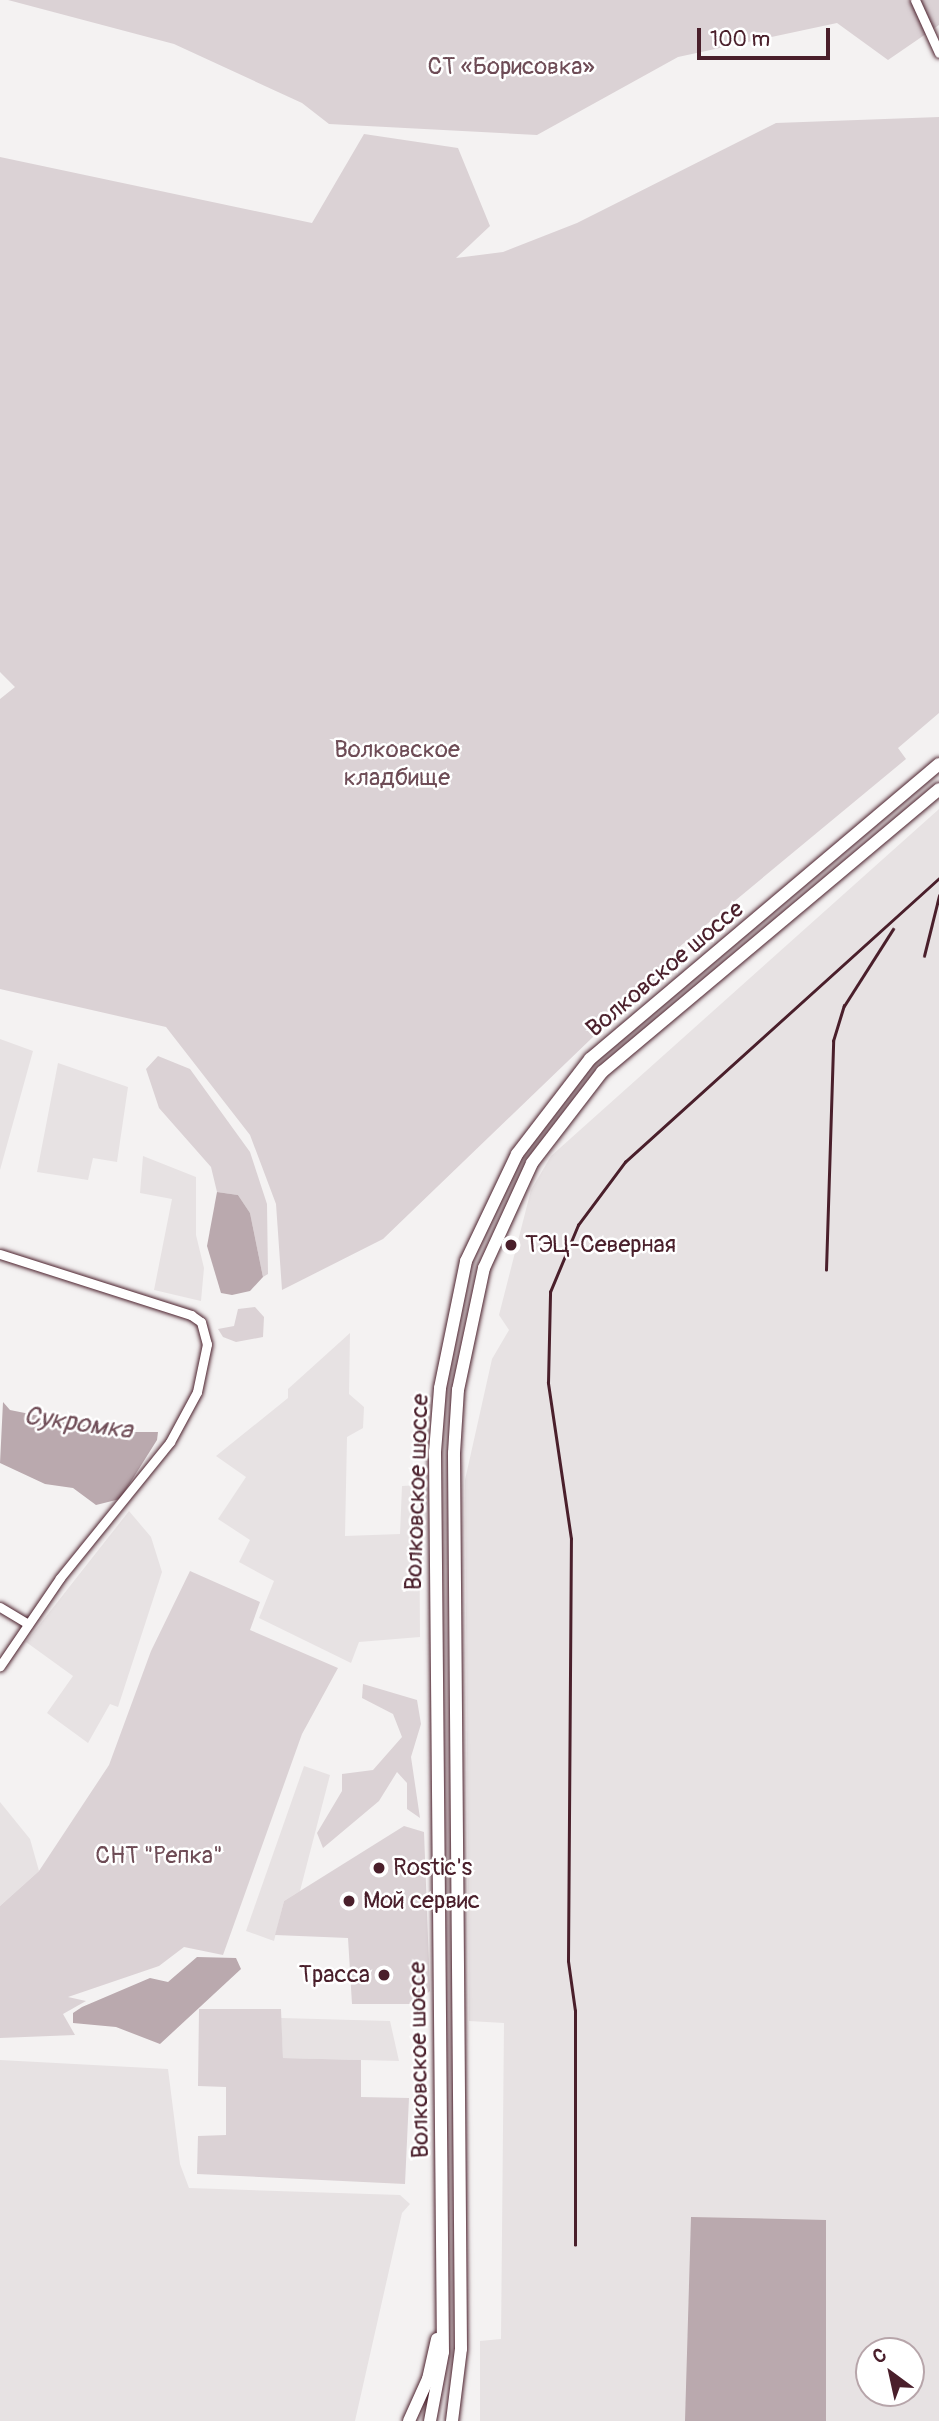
<!DOCTYPE html>
<meta charset="utf-8">
<style>
body{margin:0}
#map{position:relative;width:939px;height:2421px;overflow:hidden;background:#f4f2f2;font-family:Pangolin,sans-serif}
div>[style]{position:absolute}
[style*='--x']{left:calc(var(--x)*1px);top:calc(var(--y)*1px);width:calc(var(--w)*1px);rotate:calc(var(--a)*1deg)}
.built>*{inset:0;background:#e7e2e3}
.green>*{inset:0;background:#dbd2d5}
.water>*{inset:0;background:#baa9ae}
.roads{filter:drop-shadow(0 0 2px #4a1f2b) drop-shadow(0 0 2px #4a1f2b)}
.street>*{height:9px;margin:-4.5px;padding:0 4.5px;transform-origin:4.5px;border-radius:4.5px;background:#fff}
.secondary>*{height:12px;margin:-6px;padding:0 6px;transform-origin:6px;border-radius:6px;background:#fff}
.rail>*{height:2.5px;margin:-1.25px;padding:0 1.25px;transform-origin:1.25px;border-radius:1.25px;background:#4a1f2b}
.dots>*{width:19px;height:19px;translate:-50% -50%;box-sizing:border-box;border:4px solid #fff;border-radius:50%}
span{translate:-50% -50%;white-space:nowrap;text-align:center;line-height:1.15;-webkit-text-stroke:5px #fff;paint-order:stroke}
.park-label{font-size:24px;color:#6e4c56}
.street-label{font-size:24px;color:#4a1f2b}
.poi-label{font-size:24px;color:#4a1f2b}
.left{translate:0 -50%;text-align:left}
.right{translate:-100% -50%;text-align:right}
.water-label{font-size:26px;color:#714f59;font-style:italic}
.north{position:absolute;left:855px;top:2337px;width:70px;height:70px;box-sizing:border-box;background:#fff;border:2px solid #b7a5aa;border-radius:50%;rotate:327deg;font-size:19px;font-weight:700;line-height:28px;text-align:center;color:#4a1f2b}
.north::after{content:'';display:block;margin:auto;width:24px;height:32px;background:#4a1f2b;clip-path:polygon(50% 0,100% 100%,50% 72%,0 100%)}
.scale{position:absolute;left:697px;top:28px;width:133px;height:32px;box-sizing:border-box;border:4px solid #4a1f2b;border-top:0;padding-left:9px;font-size:21px;line-height:24px;white-space:nowrap;color:#4a1f2b;-webkit-text-stroke:5px #fff;paint-order:stroke}
</style>
<div id="map">
<div class="built">
<div style="clip-path:polygon(evenodd,939px 809px,939px 2421px,480px 2421px,480px 2341px,501px 2339px,504px 2023px,469px 2021px,465px 1480px,492px 1359px,509px 1330px,499px 1315px,531px 1190px,551px 1156px,939px 809px,869px 2351px,911px 2351px,911px 2393px,869px 2393px,869px 2351px)"></div>
<div style="clip-path:polygon(0 1039px,33px 1051px,0 1170px)"></div>
<div style="clip-path:polygon(58px 1063px,128px 1087px,117px 1162px,93px 1158px,88px 1180px,37px 1172px)"></div>
<div style="clip-path:polygon(143px 1156px,196px 1177px,196px 1235px,204px 1268px,201px 1301px,154px 1290px,172px 1199px,140px 1193px)"></div>
<div style="clip-path:polygon(350px 1333px,349px 1394px,364px 1407px,363px 1428px,347px 1437px,345px 1536px,400px 1534px,402px 1486px,419px 1485px,420px 1637px,359px 1642px,351px 1663px,259px 1618px,274px 1581px,239px 1562px,250px 1540px,218px 1519px,246px 1477px,216px 1456px,288px 1398px,288px 1389px)"></div>
<div style="clip-path:polygon(129px 1511px,151px 1537px,162px 1572px,118px 1707px,110px 1704px,88px 1743px,47px 1713px,73px 1676px,26px 1642px)"></div>
<div style="clip-path:polygon(304px 1766px,330px 1775px,300px 1891px,284px 1901px,274px 1941px,246px 1931px)"></div>
<div style="clip-path:polygon(0 1802px,30px 1839px,39px 1871px,0 1906px)"></div>
<div style="clip-path:polygon(281px 2018px,390px 2021px,399px 2061px,283px 2058px)"></div>
<div style="clip-path:polygon(0 2060px,168px 2069px,180px 2164px,189px 2188px,400px 2195px,410px 2204px,402px 2213px,355px 2421px,0 2421px)"></div>
</div>
<div class="green">
<div style="clip-path:polygon(8px 0,939px 0,939px 25px,888px 60px,837px 23px,678px 57px,537px 135px,329px 124px,302px 103px,174px 44px)"></div>
<div style="clip-path:polygon(939px 117px,939px 713px,898px 748px,906px 759px,678px 948px,679px 963px,669px 976px,593px 1037px,383px 1239px,282px 1290px,276px 1204px,250px 1135px,166px 1027px,0 989px,0 699px,15px 687px,0 672px,0 157px,312px 223px,364px 134px,458px 148px,490px 226px,456px 258px,503px 252px,577px 223px,776px 123px)"></div>
<div style="clip-path:polygon(158px 1056px,190px 1069px,250px 1152px,267px 1204px,268px 1274px,263px 1277px,250px 1213px,238px 1195px,217px 1192px,211px 1167px,159px 1108px,146px 1069px)"></div>
<div style="clip-path:polygon(255px 1307px,264px 1317px,263px 1337px,236px 1342px,223px 1337px,218px 1329px,234px 1326px,238px 1309px)"></div>
<div style="clip-path:polygon(190px 1571px,260px 1602px,250px 1630px,338px 1668px,302px 1734px,223px 1955px,184px 1947px,159px 1966px,68px 1997px,86px 2001px,63px 2014px,75px 2035px,0 2038px,0 1906px,39px 1871px,109px 1765px,151px 1651px)"></div>
<div style="clip-path:polygon(363px 1684px,417px 1700px,421px 1724px,411px 1757px,420px 1818px,407px 1809px,407px 1783px,397px 1772px,379px 1801px,323px 1848px,317px 1833px,342px 1791px,342px 1774px,373px 1770px,402px 1737px,393px 1714px,362px 1698px)"></div>
<div style="clip-path:polygon(404px 1826px,424px 1832px,430px 1991px,415px 2004px,352px 2004px,348px 1938px,275px 1935px,284px 1901px)"></div>
<div style="clip-path:polygon(199px 2009px,281px 2009px,283px 2058px,361px 2060px,361px 2097px,409px 2098px,405px 2184px,197px 2174px,198px 2136px,226px 2135px,226px 2087px,198px 2086px)"></div>
</div>
<div class="water">
<div style="clip-path:polygon(217px 1192px,238px 1195px,250px 1213px,263px 1277px,250px 1291px,232px 1295px,221px 1293px,207px 1246px)"></div>
<div style="clip-path:polygon(3px 1402px,10px 1410px,119px 1432px,158px 1432px,157px 1440px,120px 1499px,96px 1505px,73px 1488px,45px 1484px,0 1463px)"></div>
<div style="clip-path:polygon(197px 1957px,236px 1958px,241px 1969px,160px 2044px,116px 2027px,73px 2023px,73px 2013px,82px 2007px,150px 1978px,168px 1982px)"></div>
<div style="clip-path:polygon(691px 2217px,826px 2220px,826px 2421px,685px 2421px)"></div>
</div>
<div class="roads">
<div class="street">
<div style="--x:915;--y:0;--w:58;--a:65.6"></div>
<div style="--x:0;--y:1254;--w:201;--a:17.7"></div>
<div style="--x:191;--y:1315;--w:12;--a:35"></div>
<div style="--x:201;--y:1322;--w:23;--a:75"></div>
<div style="--x:207;--y:1344;--w:49;--a:101.8"></div>
<div style="--x:197;--y:1392;--w:57;--a:118.4"></div>
<div style="--x:170;--y:1442;--w:175;--a:129"></div>
<div style="--x:60;--y:1578;--w:107;--a:124.3"></div>
<div style="--x:0;--y:1607;--w:33;--a:31"></div>
</div>
<div class="secondary">
<div style="--x:409;--y:2421;--w:46;--a:-65.7"></div>
<div style="--x:428;--y:2379;--w:41;--a:-77.3"></div>
<div style="--x:430;--y:2421;--w:70;--a:-79.3"></div>
<div style="--x:443;--y:2352;--w:900;--a:-90.51"></div>
<div style="--x:435;--y:1452;--w:64;--a:-85.5"></div>
<div style="--x:440;--y:1388;--w:130;--a:-78.4"></div>
<div style="--x:466;--y:1261;--w:119;--a:-64.5"></div>
<div style="--x:517;--y:1154;--w:120;--a:-52.5"></div>
<div style="--x:590;--y:1059;--w:457;--a:-40.2"></div>
<div style="--x:452;--y:2421;--w:73;--a:-82.9"></div>
<div style="--x:461;--y:2349;--w:896;--a:-90.45"></div>
<div style="--x:454;--y:1453;--w:63;--a:-86.4"></div>
<div style="--x:458;--y:1390;--w:125;--a:-78"></div>
<div style="--x:484;--y:1268;--w:115;--a:-65.4"></div>
<div style="--x:532;--y:1163;--w:115;--a:-52.4"></div>
<div style="--x:602;--y:1072;--w:440;--a:-40"></div>
</div>
</div>
<div class="rail">
<div style="--x:924;--y:956;--w:62;--a:-76"></div>
<div style="--x:826;--y:1270;--w:229;--a:-88.2"></div>
<div style="--x:833;--y:1041;--w:37;--a:-73"></div>
<div style="--x:844;--y:1006;--w:91;--a:-57.5"></div>
<div style="--x:575;--y:2245;--w:234;--a:-90"></div>
<div style="--x:575;--y:2011;--w:50;--a:-98"></div>
<div style="--x:568;--y:1961;--w:422;--a:-89.6"></div>
<div style="--x:571;--y:1539;--w:158;--a:-98.4"></div>
<div style="--x:548;--y:1383;--w:91;--a:-88.7"></div>
<div style="--x:550;--y:1292;--w:73;--a:-67.3"></div>
<div style="--x:578;--y:1225;--w:79;--a:-53.3"></div>
<div style="--x:625;--y:1162;--w:423;--a:-42.1"></div>
</div>
<div class="dots">
<div style="left:511px;top:1245px;background:#4a1f2b"></div>
<div style="left:379px;top:1868px;background:#4a1f2b"></div>
<div style="left:349px;top:1901px;background:#4a1f2b"></div>
<div style="left:384px;top:1975px;background:#4a1f2b"></div>
</div>
<div class="park-label">
<span style="left:511px;top:67px">СТ «Борисовка»</span>
<span style="left:397px;top:764px">Волковское<br>кладбище</span>
<span style="left:159px;top:1856px">СНТ "Репка"</span>
</div>
<div class="street-label">
<span style="left:665px;top:969px;rotate:-40deg">Волковское шоссе</span>
<span style="left:417px;top:1492px;rotate:-88deg">Волковское шоссе</span>
<span style="left:419px;top:2060px;rotate:-91deg">Волковское шоссе</span>
</div>
<div class="poi-label">
<span class="left" style="left:525px;top:1245px">ТЭЦ-Северная</span>
<span class="left" style="left:393px;top:1868px">Rostic's</span>
<span class="left" style="left:363px;top:1901px">Мой сервис</span>
<span class="right" style="left:370px;top:1975px">Трасса</span>
</div>
<div class="water-label">
<span style="left:78px;top:1424px;rotate:8deg">Сукромка</span>
</div>
<div class="north">С</div>
<div class="scale">100 m</div>
</div>
